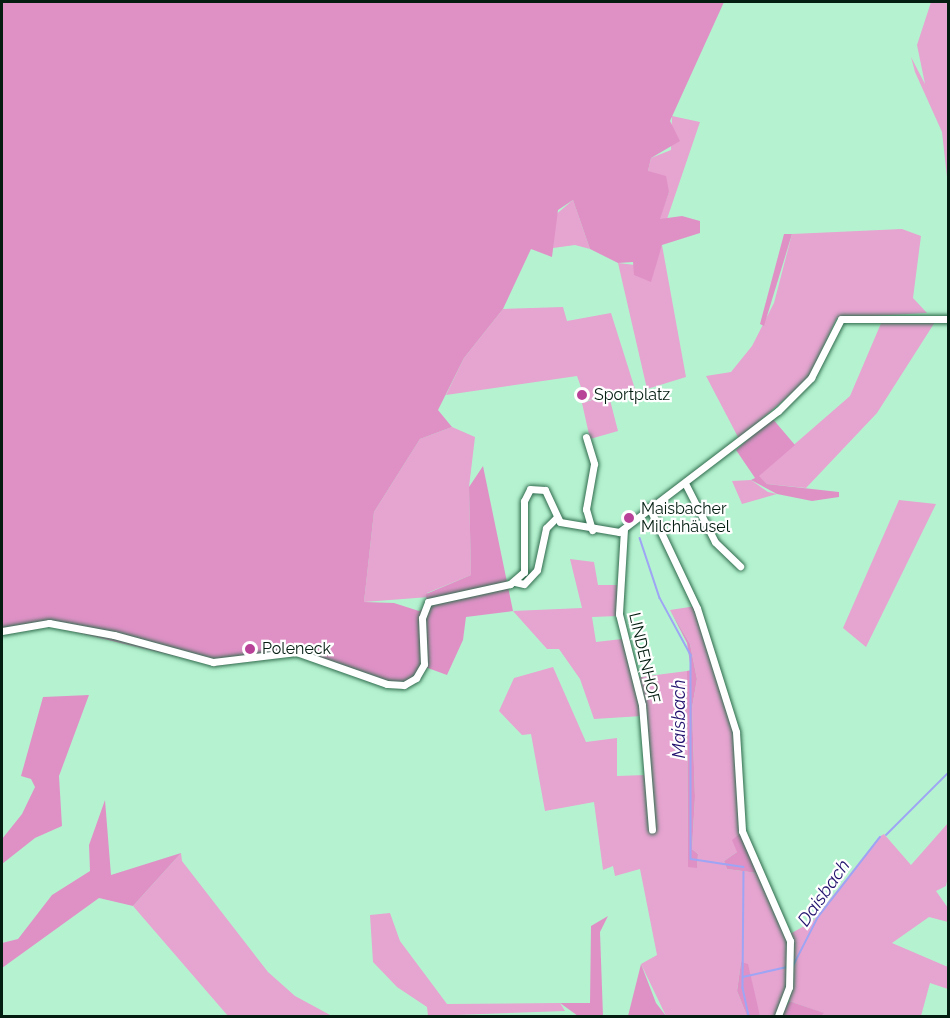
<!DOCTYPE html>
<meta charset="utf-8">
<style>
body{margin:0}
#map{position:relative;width:950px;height:1018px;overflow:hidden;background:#b5f3d0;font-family:Raleway,sans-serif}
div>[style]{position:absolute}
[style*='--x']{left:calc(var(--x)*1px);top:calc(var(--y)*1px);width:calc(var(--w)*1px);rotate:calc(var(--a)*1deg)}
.green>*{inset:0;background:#e6a4d0}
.forest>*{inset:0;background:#df91c6}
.stream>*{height:1.5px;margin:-0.75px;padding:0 0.75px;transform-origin:0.75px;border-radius:0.75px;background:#9ea5f4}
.roads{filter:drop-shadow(0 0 2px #2f6b4d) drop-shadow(0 0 2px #2f6b4d)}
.minor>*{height:7px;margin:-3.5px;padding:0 3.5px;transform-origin:3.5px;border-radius:3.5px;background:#fff}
.dots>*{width:16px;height:16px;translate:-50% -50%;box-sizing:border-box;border:3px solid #fff;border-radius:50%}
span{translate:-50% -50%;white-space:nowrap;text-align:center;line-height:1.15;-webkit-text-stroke:4.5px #fff;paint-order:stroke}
.poi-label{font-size:16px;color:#041d11}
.left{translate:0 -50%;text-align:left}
.street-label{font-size:16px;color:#041d11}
.water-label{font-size:18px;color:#22126e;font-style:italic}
.frame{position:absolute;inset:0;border:3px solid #041d11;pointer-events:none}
</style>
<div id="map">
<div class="green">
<div style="clip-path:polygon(931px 2px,948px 2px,948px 186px,942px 132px,915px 72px,911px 57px,925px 84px,917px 45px)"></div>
<div style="clip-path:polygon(672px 116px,700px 122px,667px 219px,659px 219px,669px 192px,648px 171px,651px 158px,671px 150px)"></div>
<div style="clip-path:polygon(573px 200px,590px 249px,575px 245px,553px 248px,554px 216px)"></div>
<div style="clip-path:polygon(902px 229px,921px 236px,913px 298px,927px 313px,837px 318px,808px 379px,739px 439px,706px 376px,731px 372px,752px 346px,774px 303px,792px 234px)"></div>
<div style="clip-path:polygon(662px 245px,686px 377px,647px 389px,618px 263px,653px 267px)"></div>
<div style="clip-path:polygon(563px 307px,567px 321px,611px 313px,635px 389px,609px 396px,618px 431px,590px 439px,582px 403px,599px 398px,586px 401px,577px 376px,446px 395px,464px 358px,503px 309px)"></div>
<div style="clip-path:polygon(882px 321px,935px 322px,877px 413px,806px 488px,767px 484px,758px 476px,850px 396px)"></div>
<div style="clip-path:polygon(452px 427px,475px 437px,469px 487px,471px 575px,427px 593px,429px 597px,364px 602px,374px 512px,420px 439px)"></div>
<div style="clip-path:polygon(751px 480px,768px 492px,777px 494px,742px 504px,732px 481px)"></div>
<div style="clip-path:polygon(899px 500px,936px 504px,866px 647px,843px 628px)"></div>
<div style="clip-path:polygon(570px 559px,594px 562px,598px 585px,617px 585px,618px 616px,592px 617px,596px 642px,622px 639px,633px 678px,687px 671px,688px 867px,697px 867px,698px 854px,692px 849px,695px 797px,692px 708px,697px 679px,690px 644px,670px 610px,696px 606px,733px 722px,741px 833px,737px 852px,724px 861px,727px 869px,757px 873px,788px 943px,787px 991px,776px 1016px,760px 1016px,741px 962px,737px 991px,747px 1016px,666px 1016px,641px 964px,657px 955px,640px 869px,615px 876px,613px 866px,603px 870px,594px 802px,545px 811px,531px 734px,522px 735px,499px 711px,514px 678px,553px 667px,586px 742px,617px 738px,617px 776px,646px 775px,642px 716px,594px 719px,580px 679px,559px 649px,547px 649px,513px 611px,582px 608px)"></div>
<div style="clip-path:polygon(948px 823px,948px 876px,946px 886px,936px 891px,948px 908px,948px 922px,929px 917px,892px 943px,948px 967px,948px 989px,930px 983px,921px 1016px,821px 1016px,823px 1013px,789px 1001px,793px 975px,790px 934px,813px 921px,879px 837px,884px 834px,911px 865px)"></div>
<div style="clip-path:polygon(181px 853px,182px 861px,268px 972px,295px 996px,332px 1016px,228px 1016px,133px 906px)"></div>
<div style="clip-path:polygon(390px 913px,400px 941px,447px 1004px,560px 1003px,565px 1011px,428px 1016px,427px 1007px,397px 987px,373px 962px,370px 915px)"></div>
</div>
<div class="forest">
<div style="clip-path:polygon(2px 2px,724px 2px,670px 121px,680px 141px,651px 158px,648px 171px,666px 176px,669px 192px,660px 219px,682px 216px,700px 221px,700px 233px,662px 245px,651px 282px,634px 275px,633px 262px,618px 263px,590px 249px,573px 200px,558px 210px,552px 257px,531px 249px,503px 309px,464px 358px,438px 410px,452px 427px,420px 439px,374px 512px,364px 602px,394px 603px,419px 611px,427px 606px,426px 594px,471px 575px,469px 487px,483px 466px,513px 611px,466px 617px,463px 640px,447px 675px,425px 667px,414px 684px,393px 688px,300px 655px,216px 666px,46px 625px,2px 634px)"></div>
<div style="clip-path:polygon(784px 234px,792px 234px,764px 326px,760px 324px)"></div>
<div style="clip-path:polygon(772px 418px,795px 445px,759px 476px,767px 484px,839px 492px,839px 497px,812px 501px,777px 494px,751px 480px,755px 478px,736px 450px)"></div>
<div style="clip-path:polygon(670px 610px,690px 644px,697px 679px,692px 708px,695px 797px,692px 849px,698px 854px,697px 868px,688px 867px,687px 671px,691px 670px,687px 643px)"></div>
<div style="clip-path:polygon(89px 695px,59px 776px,62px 826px,35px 838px,2px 864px,2px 839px,22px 814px,35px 787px,31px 779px,21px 776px,43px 697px)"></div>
<div style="clip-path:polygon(105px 800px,111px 875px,181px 853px,133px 906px,99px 898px,2px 968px,2px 943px,18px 939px,52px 895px,90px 871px,89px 845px)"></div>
<div style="clip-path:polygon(741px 833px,757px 873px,727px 869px,724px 861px,737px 852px,732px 840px)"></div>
<div style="clip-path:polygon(608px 916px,600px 932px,603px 1016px,578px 1016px,560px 1003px,590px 1003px,591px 926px)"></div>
<div style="clip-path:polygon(741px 962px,748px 964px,760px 1016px,747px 1016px,737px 991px)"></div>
<div style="clip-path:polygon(641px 964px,656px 1003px,666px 1016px,628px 1016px)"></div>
<div style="clip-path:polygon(789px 1001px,824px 1013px,821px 1016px,781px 1016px)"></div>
</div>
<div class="stream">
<div style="--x:640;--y:538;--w:63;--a:71.6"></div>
<div style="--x:660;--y:598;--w:65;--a:61.5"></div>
<div style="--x:691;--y:655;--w:204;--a:90"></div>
<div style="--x:691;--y:859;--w:53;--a:8.7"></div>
<div style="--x:886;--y:835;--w:88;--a:-45"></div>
<div style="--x:744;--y:872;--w:116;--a:90.5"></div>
<div style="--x:743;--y:988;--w:29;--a:78"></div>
<div style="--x:793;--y:966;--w:55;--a:-63"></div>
<div style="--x:818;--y:917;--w:101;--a:-52.2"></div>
<div style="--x:743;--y:977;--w:45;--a:-12.8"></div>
</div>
<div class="roads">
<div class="minor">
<div style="--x:586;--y:437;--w:28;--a:73"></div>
<div style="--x:594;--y:464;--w:46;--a:100.1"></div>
<div style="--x:586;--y:509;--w:22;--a:74"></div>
<div style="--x:686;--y:485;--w:64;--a:63"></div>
<div style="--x:715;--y:542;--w:35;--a:44"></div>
<div style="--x:649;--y:507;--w:112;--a:64.6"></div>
<div style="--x:697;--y:608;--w:130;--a:72.5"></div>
<div style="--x:736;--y:732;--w:99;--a:86.5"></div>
<div style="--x:742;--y:831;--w:120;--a:66.4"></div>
<div style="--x:790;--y:941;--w:46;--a:91.2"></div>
<div style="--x:789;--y:987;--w:31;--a:111"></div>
<div style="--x:624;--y:529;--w:85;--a:93.4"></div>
<div style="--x:619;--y:614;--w:94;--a:75.8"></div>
<div style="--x:642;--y:705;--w:125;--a:85.4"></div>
<div style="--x:515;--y:582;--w:9;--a:13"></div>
<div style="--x:524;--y:584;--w:19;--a:-47"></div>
<div style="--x:537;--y:570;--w:43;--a:-77.9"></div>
<div style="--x:546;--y:528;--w:14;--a:-45"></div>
<div style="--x:2;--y:631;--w:48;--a:-9.7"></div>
<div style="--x:49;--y:623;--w:66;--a:10.5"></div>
<div style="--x:114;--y:635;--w:103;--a:15.3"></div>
<div style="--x:213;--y:662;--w:84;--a:-6.9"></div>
<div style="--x:296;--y:652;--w:96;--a:19.4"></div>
<div style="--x:387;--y:684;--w:17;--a:3"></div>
<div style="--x:404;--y:685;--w:14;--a:-30"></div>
<div style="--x:416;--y:678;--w:16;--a:-60"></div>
<div style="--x:424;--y:664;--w:46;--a:-92.5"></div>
<div style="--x:422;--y:618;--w:17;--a:-69"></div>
<div style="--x:428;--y:602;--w:84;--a:-12.4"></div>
<div style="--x:510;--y:584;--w:18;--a:-41"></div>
<div style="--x:524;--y:572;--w:71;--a:-90"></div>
<div style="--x:524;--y:501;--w:13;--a:-63"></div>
<div style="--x:530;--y:489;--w:15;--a:4"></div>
<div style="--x:545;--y:490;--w:35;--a:65"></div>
<div style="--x:560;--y:522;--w:60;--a:9.6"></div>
<div style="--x:619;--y:532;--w:200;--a:-37.3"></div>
<div style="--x:778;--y:411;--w:47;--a:-45"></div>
<div style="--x:811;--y:378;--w:66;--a:-63"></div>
<div style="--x:841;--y:319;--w:107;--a:0"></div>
</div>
</div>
<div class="dots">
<div style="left:582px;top:395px;background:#b94299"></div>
<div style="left:629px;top:518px;background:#b94299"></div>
<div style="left:250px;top:649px;background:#b94299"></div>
</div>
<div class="poi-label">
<span class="left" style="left:594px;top:395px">Sportplatz</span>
<span class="left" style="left:641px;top:518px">Maisbacher<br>Milchhäusel</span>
<span class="left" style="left:262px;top:649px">Poleneck</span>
</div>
<div class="street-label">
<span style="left:644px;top:658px;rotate:77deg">LINDENHOF</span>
</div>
<div class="water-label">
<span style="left:679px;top:719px;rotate:-90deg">Maisbach</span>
<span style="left:824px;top:893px;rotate:-55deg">Daisbach</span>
</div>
<div class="frame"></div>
</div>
